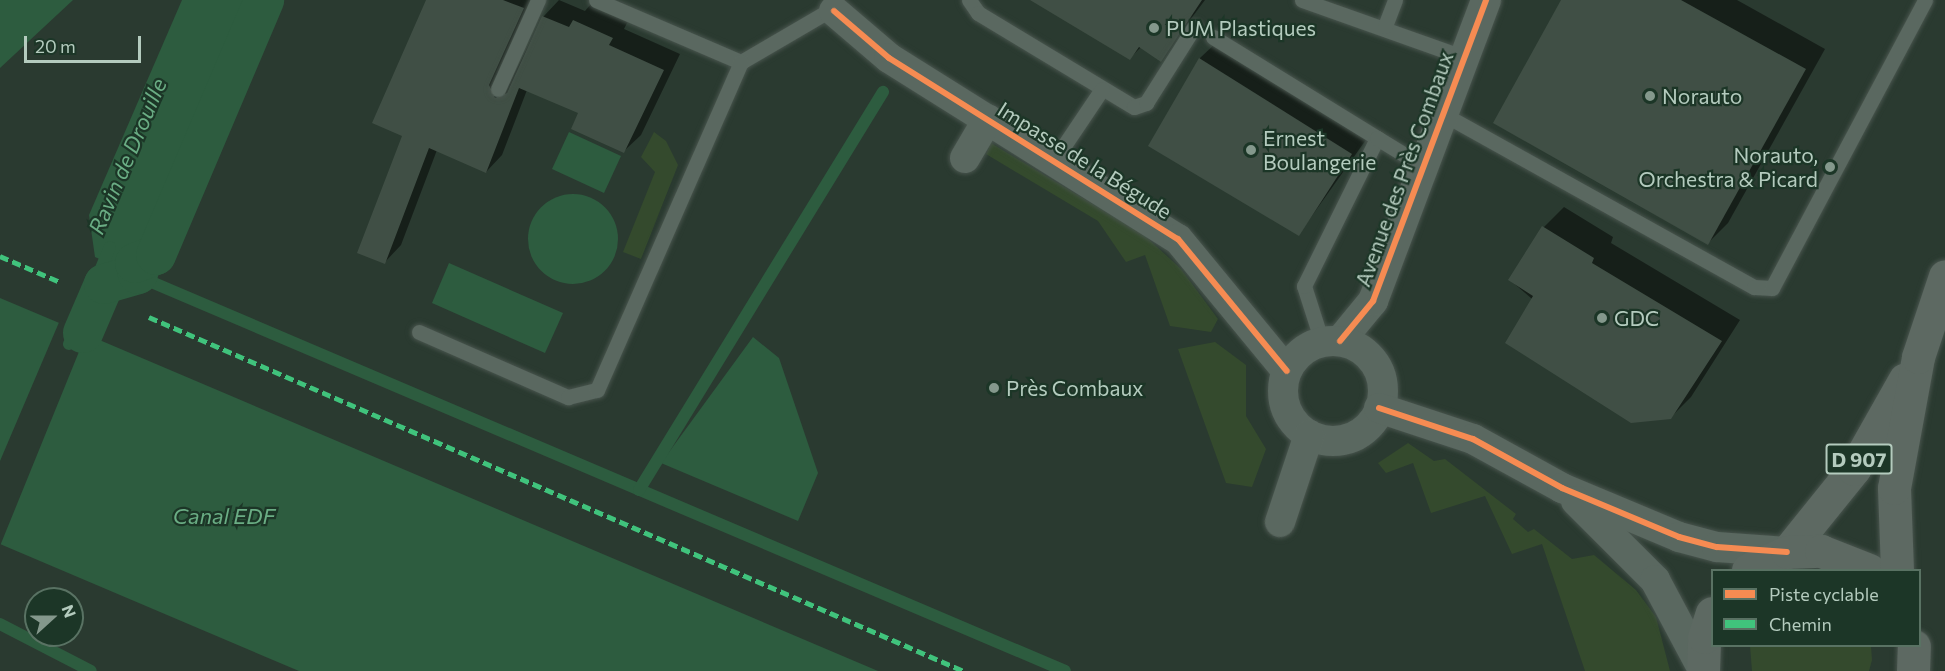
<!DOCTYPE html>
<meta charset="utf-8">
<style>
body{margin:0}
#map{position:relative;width:1945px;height:671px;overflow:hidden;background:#2a3a30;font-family:Commissioner,sans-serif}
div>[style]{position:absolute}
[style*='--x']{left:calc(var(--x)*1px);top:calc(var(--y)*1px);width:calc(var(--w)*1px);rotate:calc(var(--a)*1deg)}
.green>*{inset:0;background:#344a2d}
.water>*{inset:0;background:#2d5c3f}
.round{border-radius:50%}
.pier>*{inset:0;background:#2a3a30}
.shadow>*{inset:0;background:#0007}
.stream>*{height:12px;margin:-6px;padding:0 6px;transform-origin:6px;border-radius:6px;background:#2d5c3f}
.canal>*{height:40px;margin:-20px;padding:0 20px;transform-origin:20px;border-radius:20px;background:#2d5c3f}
.building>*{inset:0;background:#404f45}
.roads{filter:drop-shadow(0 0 2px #48544d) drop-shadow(0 0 2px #48544d)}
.lane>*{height:15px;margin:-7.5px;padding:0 7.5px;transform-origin:7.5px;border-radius:7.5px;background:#5a6860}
.street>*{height:30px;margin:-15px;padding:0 15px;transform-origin:15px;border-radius:15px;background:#5a6860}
.street>.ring{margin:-15px;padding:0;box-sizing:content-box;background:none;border:30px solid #5a6860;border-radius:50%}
.primary>*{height:33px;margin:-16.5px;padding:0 16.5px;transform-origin:16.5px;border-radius:16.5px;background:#5d6962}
.quiet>*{height:4.5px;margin-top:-2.25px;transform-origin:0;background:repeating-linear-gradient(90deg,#40c37c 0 9px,transparent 0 13.5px)}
.cycleway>*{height:6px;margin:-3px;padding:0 3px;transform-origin:3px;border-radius:3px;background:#f68b52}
.dots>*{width:16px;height:16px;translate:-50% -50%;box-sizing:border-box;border:3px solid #1c3627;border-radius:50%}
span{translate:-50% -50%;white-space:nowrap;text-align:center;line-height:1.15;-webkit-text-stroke:4.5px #1c3627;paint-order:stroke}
.shield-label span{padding:2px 4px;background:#1c3627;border:2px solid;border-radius:4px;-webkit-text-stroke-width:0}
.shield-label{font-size:20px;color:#b4cbbe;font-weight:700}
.poi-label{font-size:21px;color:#b4cbbe}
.left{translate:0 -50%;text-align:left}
.right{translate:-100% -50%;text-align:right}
.street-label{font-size:21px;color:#b4cbbe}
.water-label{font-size:22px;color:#6aad84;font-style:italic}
.legend{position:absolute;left:1711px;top:569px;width:210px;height:78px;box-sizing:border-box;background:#1c3627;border:2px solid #597263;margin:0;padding:8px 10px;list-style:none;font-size:18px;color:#b4cbbe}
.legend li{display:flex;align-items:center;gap:12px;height:30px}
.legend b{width:30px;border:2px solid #597263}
.north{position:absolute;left:24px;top:587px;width:60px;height:60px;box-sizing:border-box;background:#1c3627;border:2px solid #597263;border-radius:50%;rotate:69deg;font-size:16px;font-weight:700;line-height:24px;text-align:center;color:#b4cbbe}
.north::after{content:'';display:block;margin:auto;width:21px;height:27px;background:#84988c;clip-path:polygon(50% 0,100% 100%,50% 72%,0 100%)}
.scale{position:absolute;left:24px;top:36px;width:117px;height:27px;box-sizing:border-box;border:3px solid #b4cbbe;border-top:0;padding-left:8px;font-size:18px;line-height:21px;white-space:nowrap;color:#b4cbbe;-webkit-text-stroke:4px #1c3627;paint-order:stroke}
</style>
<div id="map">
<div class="green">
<div style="clip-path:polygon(654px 132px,666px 141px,678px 165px,641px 259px,623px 252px,655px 172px,641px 157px)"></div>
<div style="clip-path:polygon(991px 143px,1143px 234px,1181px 269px,1218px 319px,1211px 332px,1170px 326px,1145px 255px,1126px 262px,1098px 221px,986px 154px)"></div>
<div style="clip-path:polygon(1215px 342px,1246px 365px,1246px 416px,1266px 449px,1252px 487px,1226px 483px,1178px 349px)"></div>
<div style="clip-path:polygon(1408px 443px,1434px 461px,1445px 459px,1516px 514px,1513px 519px,1528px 532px,1534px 529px,1572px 559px,1594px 555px,1636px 590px,1656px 617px,1670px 671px,1585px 671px,1542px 544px,1512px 554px,1485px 496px,1431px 513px,1413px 463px,1386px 473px,1378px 463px)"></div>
<div style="clip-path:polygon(1750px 646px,1871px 646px,1872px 660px,1869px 671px,1752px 671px)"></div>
</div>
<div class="water">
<div style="clip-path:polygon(0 0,73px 0,0 68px)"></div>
<div style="clip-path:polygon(182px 0,247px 0,144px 242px,113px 265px,95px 257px,89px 215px)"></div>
<div style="clip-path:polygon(569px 132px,621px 156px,604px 193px,552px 169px)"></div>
<div class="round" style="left:528px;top:194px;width:90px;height:90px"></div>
<div style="clip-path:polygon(449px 263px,563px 313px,545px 353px,432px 303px)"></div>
<div style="clip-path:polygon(0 298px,83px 333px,878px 671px,299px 671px,0 544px)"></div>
<div style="clip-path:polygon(753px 337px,779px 358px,818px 473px,798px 521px,661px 463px)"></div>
</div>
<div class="pier">
<div style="clip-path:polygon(60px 320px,87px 332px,0 546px,0 461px)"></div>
</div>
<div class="shadow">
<div style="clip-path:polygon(427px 0,535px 0,505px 68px,510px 82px,543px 17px,559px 0,585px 11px,591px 4px,628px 21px,624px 29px,680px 54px,641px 135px,624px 151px,580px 112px,527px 90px,502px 155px,486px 172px,437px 150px,401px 245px,385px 262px)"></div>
<div style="clip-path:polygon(1059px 0,1205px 0,1160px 60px,1141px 47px,1130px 58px)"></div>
<div style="clip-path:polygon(1563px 0,1737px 0,1825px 49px,1728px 223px,1708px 243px)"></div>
<div style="clip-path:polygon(1217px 42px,1368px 137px,1299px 234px,1150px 145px,1200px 58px)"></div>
<div style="clip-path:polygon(1564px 207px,1613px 237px,1611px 243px,1740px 320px,1691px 397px,1670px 418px,1510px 280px,1544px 227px)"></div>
</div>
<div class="stream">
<div style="--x:142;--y:278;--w:1003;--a:23.06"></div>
<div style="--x:69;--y:344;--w:105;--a:-67.1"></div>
<div style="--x:639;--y:490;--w:467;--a:-58.5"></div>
<div style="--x:0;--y:624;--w:102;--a:27.3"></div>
</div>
<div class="canal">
<div style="--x:83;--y:333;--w:53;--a:-66.8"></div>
<div style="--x:104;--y:284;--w:35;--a:-16"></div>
<div style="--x:138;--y:274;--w:11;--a:-105"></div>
<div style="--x:135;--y:263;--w:22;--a:-21"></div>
<div style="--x:156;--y:255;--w:277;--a:-67"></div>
</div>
<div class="building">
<div style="clip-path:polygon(426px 0,503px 0,524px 8px,489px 85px,495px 98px,507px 93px,542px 16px,569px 27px,573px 20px,613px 38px,609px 45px,664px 70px,624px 153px,571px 129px,578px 113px,519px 88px,486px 173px,429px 148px,385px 264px,357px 253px,402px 136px,372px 123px)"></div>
<div style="clip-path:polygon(1030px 0,1202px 0,1161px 62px,1139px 47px,1130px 60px)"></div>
<div style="clip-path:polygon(1561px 0,1681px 0,1806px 69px,1708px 245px,1493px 123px)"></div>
<div style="clip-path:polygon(1199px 58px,1352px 154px,1299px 236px,1148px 146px)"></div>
<div style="clip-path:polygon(1542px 226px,1594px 258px,1592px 263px,1722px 341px,1671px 419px,1631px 423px,1505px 343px,1533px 296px,1508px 280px)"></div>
</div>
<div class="roads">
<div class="lane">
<div style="--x:596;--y:0;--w:158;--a:23.2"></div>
<div style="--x:741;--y:62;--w:111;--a:-30.3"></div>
<div style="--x:969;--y:0;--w:16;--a:55"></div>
<div style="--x:978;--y:13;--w:182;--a:31.1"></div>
<div style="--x:1134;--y:107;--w:13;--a:-18"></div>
<div style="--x:1146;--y:103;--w:90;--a:-57.7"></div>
<div style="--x:1302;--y:0;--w:171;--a:19.5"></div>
<div style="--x:1385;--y:26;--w:28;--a:-69"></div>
<div style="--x:1213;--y:37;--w:193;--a:31.6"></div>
<div style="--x:498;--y:89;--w:98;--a:-65.8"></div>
<div style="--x:1443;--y:114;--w:356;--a:29.1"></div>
<div style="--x:1754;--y:287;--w:18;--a:3"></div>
<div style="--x:1772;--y:288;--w:326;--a:-62"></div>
<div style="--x:1055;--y:159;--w:84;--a:-56.1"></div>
<div style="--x:419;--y:332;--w:163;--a:23.6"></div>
<div style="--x:568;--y:397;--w:30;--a:-14"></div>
<div style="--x:597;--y:390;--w:358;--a:-66.3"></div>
<div style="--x:1322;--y:342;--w:59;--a:-107.8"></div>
<div style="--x:1304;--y:286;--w:165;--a:-63.7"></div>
<div style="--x:1377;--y:138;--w:54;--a:31.3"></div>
</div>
<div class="street">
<div style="--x:834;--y:11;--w:72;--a:40.5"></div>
<div style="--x:889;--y:58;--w:341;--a:32.1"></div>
<div style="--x:1178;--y:239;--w:171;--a:50.5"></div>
<div style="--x:965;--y:158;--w:45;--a:-59.5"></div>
<div style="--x:1340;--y:341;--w:52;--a:-50.5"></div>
<div style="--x:1373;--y:301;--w:322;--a:-69.4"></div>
<div class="ring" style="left:1283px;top:341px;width:70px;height:70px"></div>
<div style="--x:1379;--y:408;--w:99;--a:18.3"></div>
<div style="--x:1473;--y:439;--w:102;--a:28.8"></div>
<div style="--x:1562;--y:488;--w:127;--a:22.7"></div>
<div style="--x:1679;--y:537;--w:39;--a:15"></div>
<div style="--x:1717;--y:547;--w:70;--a:4.1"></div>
<div style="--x:1576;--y:501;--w:112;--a:45"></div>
<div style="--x:1655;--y:580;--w:102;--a:61.9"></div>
<div style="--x:1280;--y:522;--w:92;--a:-71.6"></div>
</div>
<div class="primary">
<div style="--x:1787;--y:552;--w:107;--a:-51.1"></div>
<div style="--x:1854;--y:469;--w:103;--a:-60.5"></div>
<div style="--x:1748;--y:570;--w:43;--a:-24.8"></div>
<div style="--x:1787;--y:552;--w:34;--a:-2"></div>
<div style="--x:1821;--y:551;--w:52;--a:21.6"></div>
<div style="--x:1897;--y:570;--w:82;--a:-92.1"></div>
<div style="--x:1894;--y:488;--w:133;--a:-79.6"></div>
<div style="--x:1918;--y:357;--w:85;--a:-71.6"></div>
<div style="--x:1703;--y:671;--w:34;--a:-88"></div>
<div style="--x:1704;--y:637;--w:25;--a:-72"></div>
<div style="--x:1913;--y:671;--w:25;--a:-88"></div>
</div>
</div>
<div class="quiet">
<div style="--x:0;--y:256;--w:65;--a:23.4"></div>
<div style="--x:149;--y:317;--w:889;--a:23.48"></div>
</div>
<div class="cycleway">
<div style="--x:834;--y:11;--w:72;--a:40.5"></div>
<div style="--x:889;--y:58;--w:341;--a:32.1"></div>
<div style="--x:1178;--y:239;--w:171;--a:50.5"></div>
<div style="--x:1340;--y:341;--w:52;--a:-50.5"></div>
<div style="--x:1373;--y:301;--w:322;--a:-69.4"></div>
<div style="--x:1379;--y:408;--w:99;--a:18.3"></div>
<div style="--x:1473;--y:439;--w:102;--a:28.8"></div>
<div style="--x:1562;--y:488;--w:127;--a:22.7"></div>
<div style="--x:1679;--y:537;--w:39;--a:15"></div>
<div style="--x:1717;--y:547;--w:70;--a:4.1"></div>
</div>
<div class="dots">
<div style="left:1154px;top:28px;background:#84988c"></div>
<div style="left:1650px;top:96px;background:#84988c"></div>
<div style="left:1251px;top:150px;background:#84988c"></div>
<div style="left:1830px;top:167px;background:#84988c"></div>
<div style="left:1602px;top:318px;background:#84988c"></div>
<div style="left:994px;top:388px;background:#84988c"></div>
</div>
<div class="shield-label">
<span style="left:1859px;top:459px">D 907</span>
</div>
<div class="poi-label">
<span class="left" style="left:1166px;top:28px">PUM Plastiques</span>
<span class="left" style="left:1662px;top:96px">Norauto</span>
<span class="left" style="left:1263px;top:150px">Ernest<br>Boulangerie</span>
<span class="right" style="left:1818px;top:167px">Norauto,<br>Orchestra &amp; Picard</span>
<span class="left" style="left:1614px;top:318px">GDC</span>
<span class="left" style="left:1006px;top:388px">Près Combaux</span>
</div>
<div class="street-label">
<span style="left:1085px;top:160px;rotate:32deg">Impasse de la Bégude</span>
<span style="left:1404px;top:169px;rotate:-70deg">Avenue des Près Combaux</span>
</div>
<div class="water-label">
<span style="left:127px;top:156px;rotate:-67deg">Ravin de Drouille</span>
<span style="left:224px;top:516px">Canal EDF</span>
</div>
<ul class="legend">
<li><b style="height:8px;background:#f68b52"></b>Piste cyclable</li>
<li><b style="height:8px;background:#40c37c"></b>Chemin</li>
</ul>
<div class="north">N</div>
<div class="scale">20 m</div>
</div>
